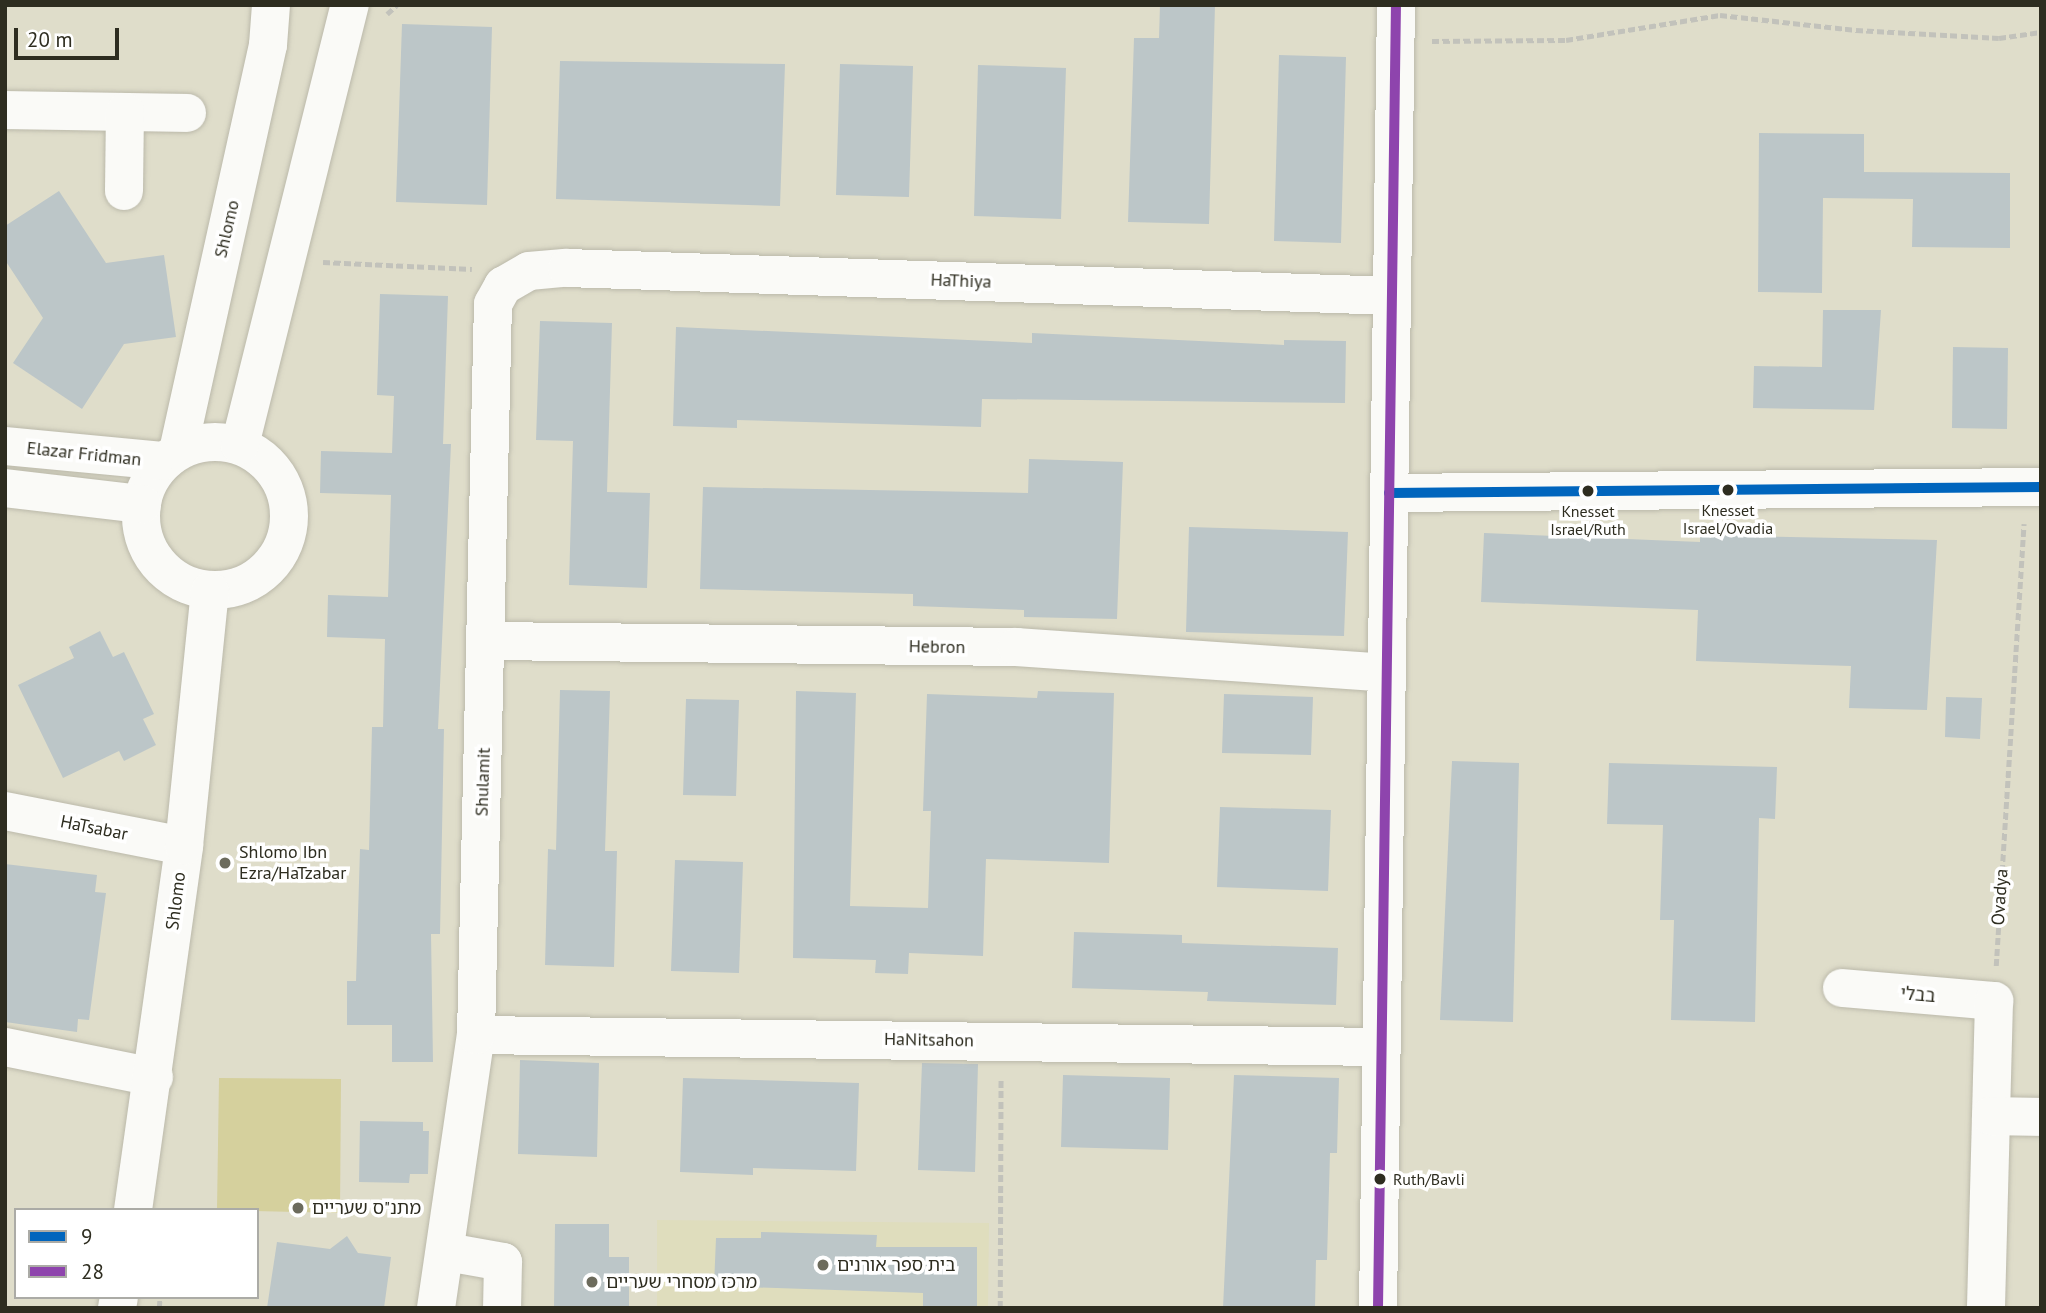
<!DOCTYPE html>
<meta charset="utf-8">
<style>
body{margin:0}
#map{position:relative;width:2046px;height:1313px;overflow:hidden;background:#dfddca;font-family:"PT Sans","Noto Sans Hebrew",sans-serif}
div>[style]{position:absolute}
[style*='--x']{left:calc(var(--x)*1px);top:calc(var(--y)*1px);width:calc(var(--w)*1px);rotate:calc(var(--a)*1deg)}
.built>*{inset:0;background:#dfddbd}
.green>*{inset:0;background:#d5d09d}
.building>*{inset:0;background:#bcc6c8}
.path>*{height:4.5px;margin-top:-2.25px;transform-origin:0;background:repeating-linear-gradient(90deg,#c2c2bb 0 7px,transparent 0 10.5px)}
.roads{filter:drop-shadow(0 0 2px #bbb9aa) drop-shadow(0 0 2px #bbb9aa)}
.minor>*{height:38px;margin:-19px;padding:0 19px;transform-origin:19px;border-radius:19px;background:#fafaf7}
.minor>.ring{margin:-19px;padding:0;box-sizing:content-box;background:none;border:38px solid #fafaf7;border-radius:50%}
.bus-1>*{height:10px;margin:-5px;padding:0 5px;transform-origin:5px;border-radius:5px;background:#0065bd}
.bus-2>*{height:10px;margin:-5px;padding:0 5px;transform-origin:5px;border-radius:5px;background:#8e44ad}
.dots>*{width:19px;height:19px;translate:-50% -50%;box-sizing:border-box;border:4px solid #fff;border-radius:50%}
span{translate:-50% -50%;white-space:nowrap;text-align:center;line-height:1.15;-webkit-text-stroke:7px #fff;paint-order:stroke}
.bus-label{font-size:16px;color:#2e2d20}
.left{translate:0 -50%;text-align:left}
.street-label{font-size:18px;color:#2e2d20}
.poi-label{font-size:18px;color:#2e2d20}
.frame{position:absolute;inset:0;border:7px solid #2e2d20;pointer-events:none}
.legend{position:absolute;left:14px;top:1208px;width:245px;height:91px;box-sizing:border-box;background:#fff;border:2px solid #ababa6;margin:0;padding:9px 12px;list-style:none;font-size:21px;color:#2e2d20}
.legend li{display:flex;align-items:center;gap:14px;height:35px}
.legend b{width:35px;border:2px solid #ababa6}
.scale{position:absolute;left:14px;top:28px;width:105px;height:32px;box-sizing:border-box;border:4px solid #2e2d20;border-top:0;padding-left:9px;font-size:21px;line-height:24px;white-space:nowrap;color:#2e2d20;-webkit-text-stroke:5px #fff;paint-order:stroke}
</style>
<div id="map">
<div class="built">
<div style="clip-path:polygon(657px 1220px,989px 1223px,988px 1308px,657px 1308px)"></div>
</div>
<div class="green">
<div style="clip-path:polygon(219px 1078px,341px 1079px,340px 1213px,217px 1210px)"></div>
</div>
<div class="building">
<div style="clip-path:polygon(1160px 5px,1215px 5px,1209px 224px,1128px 222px,1134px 38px,1159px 38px)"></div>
<div style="clip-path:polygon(402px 24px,492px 27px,487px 205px,396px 202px)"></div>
<div style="clip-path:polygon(1279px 55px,1346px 57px,1341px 243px,1274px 241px)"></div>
<div style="clip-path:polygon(560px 61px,785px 64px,780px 206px,556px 199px)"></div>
<div style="clip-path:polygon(840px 64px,913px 66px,909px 197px,836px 195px)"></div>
<div style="clip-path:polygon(978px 65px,1066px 68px,1061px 219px,974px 216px)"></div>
<div style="clip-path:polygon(1759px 133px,1864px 134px,1864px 172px,2010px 173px,2010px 248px,1912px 247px,1913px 199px,1823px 198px,1822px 293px,1758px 292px)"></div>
<div style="clip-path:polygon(59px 191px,106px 263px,164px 255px,176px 337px,124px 344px,82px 409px,13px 363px,43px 318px,5px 260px,5px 226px)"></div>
<div style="clip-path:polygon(380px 294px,448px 296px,443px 444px,451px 444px,438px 729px,444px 729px,440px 934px,431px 934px,433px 1062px,392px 1062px,392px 1025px,347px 1025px,347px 981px,356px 981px,360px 849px,369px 850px,372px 727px,383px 727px,385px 639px,327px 637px,328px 595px,388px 597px,391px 495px,320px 493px,321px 451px,392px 453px,394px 396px,377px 395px)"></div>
<div style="clip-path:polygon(1823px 310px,1881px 310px,1874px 410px,1753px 408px,1754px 366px,1822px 367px)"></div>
<div style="clip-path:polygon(540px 321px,612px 323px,607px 492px,650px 493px,647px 588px,569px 585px,573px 441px,536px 440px)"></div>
<div style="clip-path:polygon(676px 327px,1032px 343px,1032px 333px,1284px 345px,1284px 340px,1346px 341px,1345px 403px,982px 399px,981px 427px,737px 420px,737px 428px,673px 426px)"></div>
<div style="clip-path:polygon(1953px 347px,2008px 348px,2007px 429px,1952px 428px)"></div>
<div style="clip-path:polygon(1029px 459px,1123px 462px,1117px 619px,1024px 617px,1024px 610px,913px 606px,913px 594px,700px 589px,703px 487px,1028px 493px)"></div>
<div style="clip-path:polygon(1189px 527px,1348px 532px,1344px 636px,1186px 632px)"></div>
<div style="clip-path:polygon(1484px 533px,1700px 542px,1700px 535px,1937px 540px,1927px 710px,1849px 708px,1851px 666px,1696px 661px,1698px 610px,1481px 602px)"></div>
<div style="clip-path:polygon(100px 631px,113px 657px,124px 652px,154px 714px,143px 719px,156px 745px,124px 761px,119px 751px,63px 778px,18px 685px,74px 658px,69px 647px)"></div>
<div style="clip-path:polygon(560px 690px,610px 691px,605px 851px,617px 851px,614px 967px,545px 965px,548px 849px,556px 850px)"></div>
<div style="clip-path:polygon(796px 691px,856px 693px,850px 906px,928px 908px,931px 811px,923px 811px,927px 694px,1037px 698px,1038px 691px,1114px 693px,1109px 863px,986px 859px,983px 956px,909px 953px,908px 974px,875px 973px,876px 960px,793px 958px)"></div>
<div style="clip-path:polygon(1224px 694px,1313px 697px,1311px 755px,1222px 753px)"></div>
<div style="clip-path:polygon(1946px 697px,1982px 698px,1980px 739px,1945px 737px)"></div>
<div style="clip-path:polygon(686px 699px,739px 700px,736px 796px,683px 795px)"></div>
<div style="clip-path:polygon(1452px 761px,1519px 763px,1513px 1022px,1440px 1020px)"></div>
<div style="clip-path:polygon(1609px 763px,1777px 767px,1775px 819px,1759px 818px,1755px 1022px,1671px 1020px,1674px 920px,1660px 920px,1663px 825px,1607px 824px)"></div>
<div style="clip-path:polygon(1220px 807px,1331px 810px,1328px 891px,1217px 887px)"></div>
<div style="clip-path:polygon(675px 860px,743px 862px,739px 973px,671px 971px)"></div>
<div style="clip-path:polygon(5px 864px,97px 875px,95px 892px,106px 893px,89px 1020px,78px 1019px,77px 1032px,5px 1022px)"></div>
<div style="clip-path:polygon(1074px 932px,1182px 935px,1182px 943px,1338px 948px,1336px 1005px,1207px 1001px,1208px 992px,1072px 988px)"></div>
<div style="clip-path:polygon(520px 1060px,599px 1063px,597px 1157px,518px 1154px)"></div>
<div style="clip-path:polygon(922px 1063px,978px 1064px,975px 1172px,918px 1170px)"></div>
<div style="clip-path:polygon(1063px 1075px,1170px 1078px,1168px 1150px,1061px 1147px)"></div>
<div style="clip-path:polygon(1234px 1075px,1339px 1078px,1337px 1153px,1330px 1153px,1327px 1260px,1316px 1260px,1315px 1308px,1223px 1308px)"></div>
<div style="clip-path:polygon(683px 1078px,859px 1083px,856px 1171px,753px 1168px,753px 1175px,680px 1172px)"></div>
<div style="clip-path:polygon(360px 1121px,423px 1122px,423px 1131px,429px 1131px,428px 1174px,410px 1174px,409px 1183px,359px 1182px)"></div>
<div style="clip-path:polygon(555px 1224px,609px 1224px,609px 1257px,629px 1257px,629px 1308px,554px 1308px)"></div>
<div style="clip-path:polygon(761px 1232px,877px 1235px,876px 1247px,977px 1247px,977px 1308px,923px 1308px,923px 1293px,714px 1286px,716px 1238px,761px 1238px)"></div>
<div style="clip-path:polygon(347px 1236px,358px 1253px,391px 1257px,384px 1308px,267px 1308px,277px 1242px,330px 1249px)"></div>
</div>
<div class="path">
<div style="--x:387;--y:14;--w:13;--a:-42"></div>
<div style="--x:1432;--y:41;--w:134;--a:-0.4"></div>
<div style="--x:1566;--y:40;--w:156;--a:-9.2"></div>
<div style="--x:1720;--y:15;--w:137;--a:6.3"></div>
<div style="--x:1856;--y:30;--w:143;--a:3.2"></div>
<div style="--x:1999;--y:38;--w:42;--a:-8.1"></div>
<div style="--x:323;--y:262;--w:149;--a:2.7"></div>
<div style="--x:1996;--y:966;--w:443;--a:-86.4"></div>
<div style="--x:159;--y:1308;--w:11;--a:-85"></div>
<div style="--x:1000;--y:1308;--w:230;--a:-89.8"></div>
</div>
<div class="roads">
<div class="minor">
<div style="--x:5;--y:110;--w:182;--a:0.9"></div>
<div style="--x:124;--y:191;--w:79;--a:-89.3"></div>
<div class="ring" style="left:141px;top:442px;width:110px;height:110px"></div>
<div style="--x:240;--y:445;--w:454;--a:-76"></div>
<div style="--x:5;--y:446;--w:160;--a:5.4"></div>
<div style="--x:178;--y:451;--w:416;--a:-77.5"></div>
<div style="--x:268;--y:45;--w:40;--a:-85.7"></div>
<div style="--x:5;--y:488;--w:138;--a:6.7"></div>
<div style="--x:1389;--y:493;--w:652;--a:-0.53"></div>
<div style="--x:488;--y:641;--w:529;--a:0.65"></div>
<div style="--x:1017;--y:647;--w:370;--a:4"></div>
<div style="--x:5;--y:811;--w:182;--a:11.1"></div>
<div style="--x:1842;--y:988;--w:153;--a:4.9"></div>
<div style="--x:1994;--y:1001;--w:307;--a:91.5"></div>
<div style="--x:476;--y:1035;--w:905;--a:0.76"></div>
<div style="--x:5;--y:1047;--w:152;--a:11.4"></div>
<div style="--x:1991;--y:1116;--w:50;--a:1.1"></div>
<div style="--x:133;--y:1210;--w:368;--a:-82"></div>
<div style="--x:184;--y:846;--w:256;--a:-84.2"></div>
<div style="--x:447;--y:1252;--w:57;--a:10.1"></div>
<div style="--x:503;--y:1262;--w:46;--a:91.2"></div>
<div style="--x:117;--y:1308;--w:11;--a:-80"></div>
<div style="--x:436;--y:1308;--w:276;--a:-81.7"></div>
<div style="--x:476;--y:1035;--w:731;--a:-88.67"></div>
<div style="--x:493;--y:304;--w:21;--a:-61"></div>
<div style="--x:503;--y:286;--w:30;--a:-30"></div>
<div style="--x:529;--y:271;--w:38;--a:-5"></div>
<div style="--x:567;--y:268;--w:825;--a:1.94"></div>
<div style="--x:1378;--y:1308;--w:1303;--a:-89.21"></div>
</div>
</div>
<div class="bus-1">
<div style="--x:1389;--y:493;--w:652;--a:-0.53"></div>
</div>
<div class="bus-2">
<div style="--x:1378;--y:1308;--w:1303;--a:-89.21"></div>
</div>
<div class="dots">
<div style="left:1728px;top:490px;background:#2e2d20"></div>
<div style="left:1588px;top:491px;background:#2e2d20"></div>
<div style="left:225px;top:863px;background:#6c6b5c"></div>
<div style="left:1380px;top:1179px;background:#2e2d20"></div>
<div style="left:298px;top:1208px;background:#6c6b5c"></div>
<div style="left:823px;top:1265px;background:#6c6b5c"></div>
<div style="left:592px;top:1282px;background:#6c6b5c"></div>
</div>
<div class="bus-label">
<span style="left:1728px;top:519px">Knesset<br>Israel/Ovadia</span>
<span style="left:1588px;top:520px">Knesset<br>Israel/Ruth</span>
<span class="left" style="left:1393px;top:1179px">Ruth/Bavli</span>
</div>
<div class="street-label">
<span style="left:227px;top:229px;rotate:-77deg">Shlomo</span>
<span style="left:961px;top:281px;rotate:2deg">HaThiya</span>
<span style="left:84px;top:454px;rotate:6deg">Elazar Fridman</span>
<span style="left:937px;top:647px;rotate:1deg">Hebron</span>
<span style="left:483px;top:782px;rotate:-88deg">Shulamit</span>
<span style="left:94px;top:828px;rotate:11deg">HaTsabar</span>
<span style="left:2000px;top:897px;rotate:-86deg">Ovadya</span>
<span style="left:176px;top:901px;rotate:-83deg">Shlomo</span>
<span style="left:1918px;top:995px;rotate:5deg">בבלי</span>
<span style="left:929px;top:1040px;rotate:1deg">HaNitsahon</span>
</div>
<div class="poi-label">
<span class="left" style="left:239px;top:863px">Shlomo Ibn<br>Ezra/HaTzabar</span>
<span class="left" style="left:312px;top:1208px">מתנ"ס שעריים</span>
<span class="left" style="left:837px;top:1265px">בית ספר אורנים</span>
<span class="left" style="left:606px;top:1282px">מרכז מסחרי שעריים</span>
</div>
<div class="frame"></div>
<ul class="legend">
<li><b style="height:9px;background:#0065bd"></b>9</li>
<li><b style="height:9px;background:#8e44ad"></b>28</li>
</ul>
<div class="scale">20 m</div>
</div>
